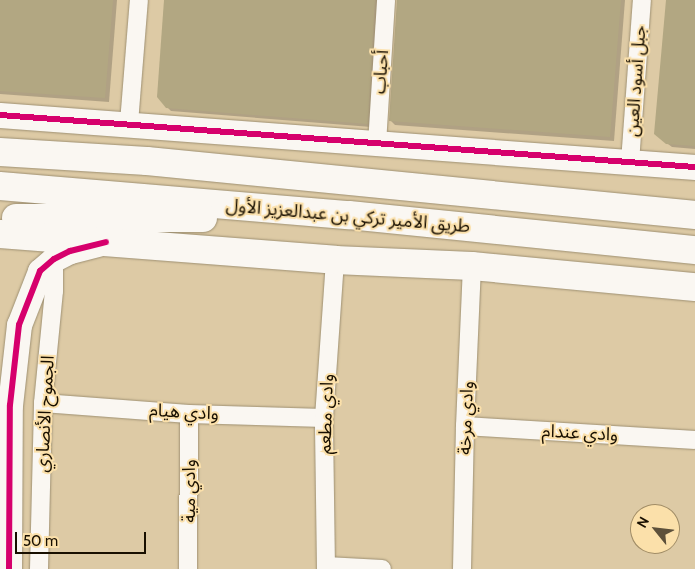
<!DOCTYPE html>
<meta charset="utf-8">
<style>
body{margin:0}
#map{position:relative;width:695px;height:569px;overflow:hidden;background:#ddcaa5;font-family:Cabin,"Noto Sans Arabic",sans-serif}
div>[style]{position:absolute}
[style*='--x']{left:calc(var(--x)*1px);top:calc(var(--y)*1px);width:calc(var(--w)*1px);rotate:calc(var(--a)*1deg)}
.shadow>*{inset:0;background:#0003}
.building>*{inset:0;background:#b2a782}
.roads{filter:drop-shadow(0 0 1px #9e9072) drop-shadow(0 0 1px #9e9072)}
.street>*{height:18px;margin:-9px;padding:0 9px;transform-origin:9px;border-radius:9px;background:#faf7f2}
.secondary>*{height:25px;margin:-12.5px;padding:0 12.5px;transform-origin:12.5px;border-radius:12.5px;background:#faf7f2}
.primary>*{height:28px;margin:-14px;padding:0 14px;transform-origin:14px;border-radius:14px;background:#faf7f2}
.cycleway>*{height:6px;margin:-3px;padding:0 3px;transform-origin:3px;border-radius:3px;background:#d6006c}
span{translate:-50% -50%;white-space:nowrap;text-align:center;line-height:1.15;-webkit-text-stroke:4px #fbe0aa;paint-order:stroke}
.street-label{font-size:18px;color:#180f00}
.north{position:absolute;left:630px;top:504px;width:50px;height:50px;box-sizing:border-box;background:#fbe0aa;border:1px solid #a08c66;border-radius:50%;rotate:299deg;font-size:14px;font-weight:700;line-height:20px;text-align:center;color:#180f00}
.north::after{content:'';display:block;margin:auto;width:18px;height:22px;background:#5d503a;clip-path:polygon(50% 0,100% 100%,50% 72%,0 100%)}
.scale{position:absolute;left:15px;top:532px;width:131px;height:22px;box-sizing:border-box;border:2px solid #180f00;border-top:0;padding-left:6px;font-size:15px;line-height:18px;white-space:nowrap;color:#180f00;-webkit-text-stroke:4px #fbe0aa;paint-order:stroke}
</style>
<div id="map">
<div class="shadow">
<div style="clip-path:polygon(0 0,117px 0,109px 102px,0 94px)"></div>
<div style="clip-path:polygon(166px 0,381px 0,371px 127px,171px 111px,167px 107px)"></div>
<div style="clip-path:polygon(398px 0,625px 0,614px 141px,395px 125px,390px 120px)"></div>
<div style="clip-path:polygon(667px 0,695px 0,695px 149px,672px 147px,660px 138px)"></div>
</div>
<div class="building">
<div style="clip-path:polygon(0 0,113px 0,105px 98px,0 91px)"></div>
<div style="clip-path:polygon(164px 0,375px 0,368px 124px,166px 108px,157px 97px)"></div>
<div style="clip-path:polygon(397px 0,621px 0,610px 137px,389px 121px)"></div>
<div style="clip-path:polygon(666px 0,695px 0,695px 146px,666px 144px,654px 134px)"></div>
</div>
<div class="roads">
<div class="street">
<div style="--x:129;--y:123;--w:123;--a:-85.4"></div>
<div style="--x:377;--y:144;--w:144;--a:-86.4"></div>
<div style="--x:630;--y:162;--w:162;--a:-85.8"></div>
<div style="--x:43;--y:403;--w:146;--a:4.3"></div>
<div style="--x:189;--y:414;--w:135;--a:1.7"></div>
<div style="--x:465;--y:426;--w:230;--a:3.5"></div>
<div style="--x:326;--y:566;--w:56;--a:3.1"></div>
<div style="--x:39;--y:569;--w:166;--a:-88.6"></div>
<div style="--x:43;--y:403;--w:113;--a:-84.4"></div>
<div style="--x:54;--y:291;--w:32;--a:-90"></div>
<div style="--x:188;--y:569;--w:155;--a:-89.6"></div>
<div style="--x:326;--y:569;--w:151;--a:-90.8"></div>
<div style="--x:324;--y:418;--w:158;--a:-86"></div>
<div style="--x:462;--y:569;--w:143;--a:-88.8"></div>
<div style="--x:465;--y:426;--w:160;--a:-87.5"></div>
</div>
<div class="secondary">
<div style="--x:0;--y:115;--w:697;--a:4.28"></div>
<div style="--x:9;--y:569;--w:164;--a:-89.7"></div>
<div style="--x:10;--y:405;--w:81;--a:-83.6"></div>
<div style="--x:19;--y:325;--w:58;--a:-68.7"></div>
<div style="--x:40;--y:271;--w:18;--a:-41"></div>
<div style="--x:54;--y:259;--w:18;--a:-27"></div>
<div style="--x:70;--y:251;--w:29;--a:-14"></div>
</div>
<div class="primary">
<div style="--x:0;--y:152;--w:147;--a:3.5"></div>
<div style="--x:147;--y:161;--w:551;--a:5.63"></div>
<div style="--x:0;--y:186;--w:350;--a:4.8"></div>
<div style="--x:349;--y:215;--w:348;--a:5.8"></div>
<div style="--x:16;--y:218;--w:187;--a:0"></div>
<div style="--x:0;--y:234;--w:336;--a:4.4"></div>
<div style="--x:335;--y:260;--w:137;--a:2.5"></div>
<div style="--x:472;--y:266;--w:224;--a:5.4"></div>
</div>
</div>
<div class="cycleway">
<div style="--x:0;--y:115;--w:697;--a:4.28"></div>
<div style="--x:9;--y:569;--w:164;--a:-89.7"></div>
<div style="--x:10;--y:405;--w:81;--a:-83.6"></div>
<div style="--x:19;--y:325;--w:58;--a:-68.7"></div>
<div style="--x:40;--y:271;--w:18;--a:-41"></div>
<div style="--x:54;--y:259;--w:18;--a:-27"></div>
<div style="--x:70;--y:251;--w:37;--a:-14"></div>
</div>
<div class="street-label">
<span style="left:381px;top:72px;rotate:-86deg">أحباب</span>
<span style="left:636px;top:81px;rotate:-86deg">جبل أسود العين</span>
<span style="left:348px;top:216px;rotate:5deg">طريق الأمير تركي بن عبدالعزيز الأول</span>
<span style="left:184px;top:412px;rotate:3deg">وادي هيام</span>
<span style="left:45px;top:414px;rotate:-87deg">الجموح الأنصاري</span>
<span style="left:326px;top:414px;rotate:-88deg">وادي مطعم</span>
<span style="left:466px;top:418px;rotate:-88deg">وادي مرخة</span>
<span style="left:580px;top:433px;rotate:3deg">وادي عندام</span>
<span style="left:189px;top:491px;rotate:-90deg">وادي مية</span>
</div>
<div class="north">N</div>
<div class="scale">50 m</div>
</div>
